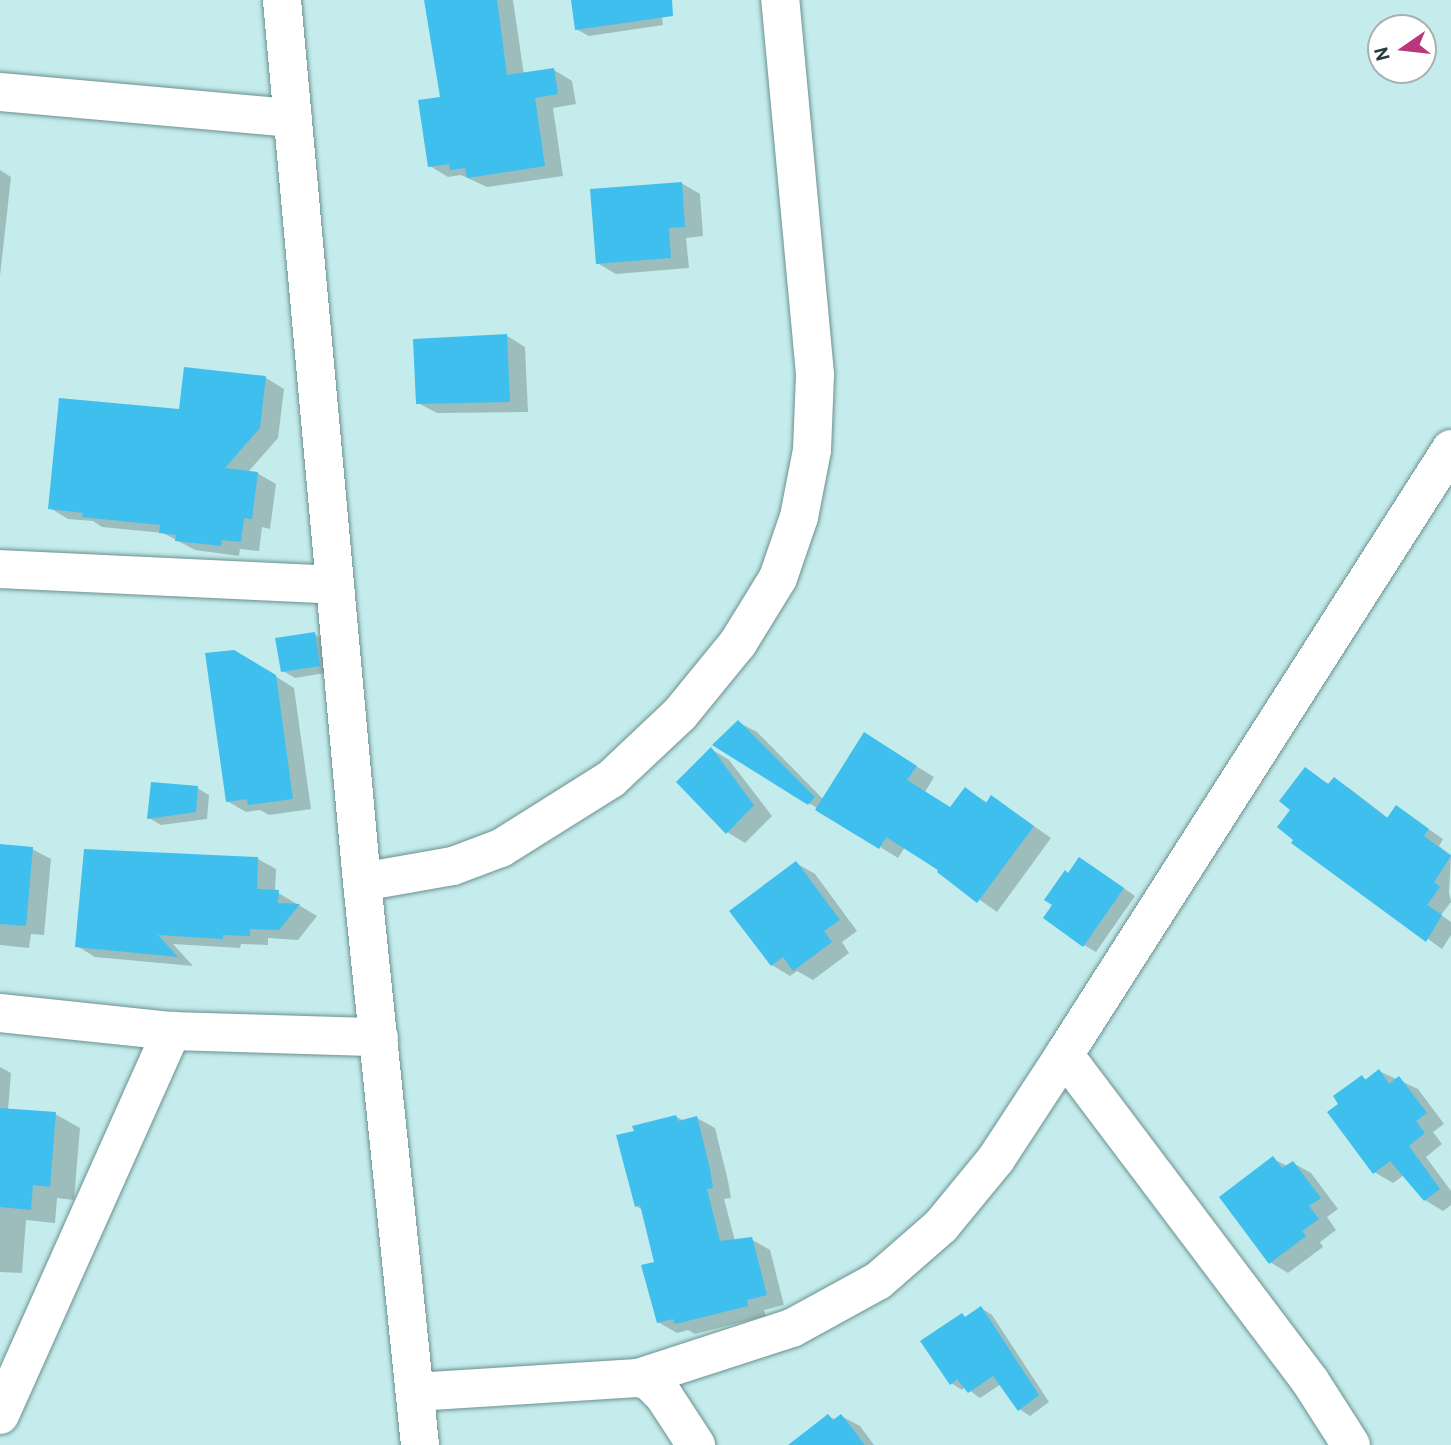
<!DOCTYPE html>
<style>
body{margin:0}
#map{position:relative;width:1451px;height:1445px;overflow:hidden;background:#c5ecec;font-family:Overpass,sans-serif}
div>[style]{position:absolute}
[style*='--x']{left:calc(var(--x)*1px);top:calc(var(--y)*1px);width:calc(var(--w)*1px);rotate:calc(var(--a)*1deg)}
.shadow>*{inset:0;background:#0003}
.building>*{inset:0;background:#3fbfee}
.roads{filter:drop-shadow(0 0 2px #6b9090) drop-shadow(0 0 2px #6b9090)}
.minor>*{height:38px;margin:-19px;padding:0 19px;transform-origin:19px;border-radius:19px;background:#fff}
span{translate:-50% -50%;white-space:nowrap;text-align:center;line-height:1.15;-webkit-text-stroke:7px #fff;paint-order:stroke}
.north{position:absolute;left:1367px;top:14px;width:70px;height:70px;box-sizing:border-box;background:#fff;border:2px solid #aab0b0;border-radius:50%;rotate:256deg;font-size:19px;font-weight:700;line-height:28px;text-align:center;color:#2a3a3a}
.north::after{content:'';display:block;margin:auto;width:24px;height:32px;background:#bb367b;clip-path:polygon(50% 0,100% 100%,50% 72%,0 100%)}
</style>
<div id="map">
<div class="shadow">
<div style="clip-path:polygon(426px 0,513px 0,524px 75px,554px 70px,572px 81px,576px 104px,553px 108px,563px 176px,487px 187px,461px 175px,448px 177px,430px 166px,442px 98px)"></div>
<div style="clip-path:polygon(572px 0,660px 0,663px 25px,589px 36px,576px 29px)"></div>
<div style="clip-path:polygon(0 170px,11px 177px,0 276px)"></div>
<div style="clip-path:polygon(681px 183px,700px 194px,703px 236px,686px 238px,689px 268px,616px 274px,597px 263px)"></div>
<div style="clip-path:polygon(507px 336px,525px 347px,528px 412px,437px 413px,418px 403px)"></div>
<div style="clip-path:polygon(266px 378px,284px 389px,278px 438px,248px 472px,257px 473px,276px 484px,270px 529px,262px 527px,259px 551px,240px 549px,239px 556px,195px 550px,163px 533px,102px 527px,93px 521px,68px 519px,50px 508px,180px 411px)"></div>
<div style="clip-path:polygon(314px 634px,327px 641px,331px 672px,295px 678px,283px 671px)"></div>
<div style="clip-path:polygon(253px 662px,294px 688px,311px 809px,269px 815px,260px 810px,246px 812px,227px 801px)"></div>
<div style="clip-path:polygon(738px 722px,757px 732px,824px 800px,882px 745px,934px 777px,925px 792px,951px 809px,965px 789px,988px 803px,992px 797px,1051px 838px,997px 912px,905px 847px,898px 858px,715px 745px)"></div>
<div style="clip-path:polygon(711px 749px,729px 760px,772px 816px,745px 843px,727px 832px)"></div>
<div style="clip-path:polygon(1305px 769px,1330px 785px,1334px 779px,1349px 788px,1388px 818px,1396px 807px,1443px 839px,1439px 846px,1451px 855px,1449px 892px,1451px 902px,1441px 915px,1451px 922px,1451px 935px,1442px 949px,1293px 843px,1296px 840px,1292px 810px)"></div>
<div style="clip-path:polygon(197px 788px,209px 795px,207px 819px,161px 825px,149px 818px)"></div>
<div style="clip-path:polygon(0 845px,32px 849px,51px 859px,44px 935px,31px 934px,29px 948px,0 945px)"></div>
<div style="clip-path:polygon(258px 859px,276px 869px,275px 891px,317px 916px,298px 940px,268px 938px,268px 945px,241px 944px,240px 948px,173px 944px,193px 966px,95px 957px,77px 946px)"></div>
<div style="clip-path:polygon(796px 863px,815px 874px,857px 931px,842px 942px,849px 953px,813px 980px,797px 971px,790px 976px,772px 965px)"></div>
<div style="clip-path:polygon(1092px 866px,1135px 896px,1096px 952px,1084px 945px,1069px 875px)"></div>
<div style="clip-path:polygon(0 1067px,11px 1073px,8px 1110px,55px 1114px,80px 1128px,74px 1200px,57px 1198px,55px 1223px,26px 1220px,22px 1273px,0 1272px)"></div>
<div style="clip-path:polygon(1379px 1071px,1418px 1089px,1444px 1124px,1433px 1132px,1442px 1144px,1426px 1157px,1451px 1191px,1451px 1205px,1443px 1211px,1425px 1200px,1404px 1175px,1393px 1183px,1374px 1172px,1341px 1104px,1362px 1077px,1368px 1080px)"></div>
<div style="clip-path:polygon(675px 1116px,684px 1121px,697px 1118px,715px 1128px,728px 1181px,731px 1198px,724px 1199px,735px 1241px,751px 1239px,770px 1250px,784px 1305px,764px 1310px,766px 1316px,695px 1334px,688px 1330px,677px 1333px,658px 1322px,657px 1263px,643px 1210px,636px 1206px,636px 1132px)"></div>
<div style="clip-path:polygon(1273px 1159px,1287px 1166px,1293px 1163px,1311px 1173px,1338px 1209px,1327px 1217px,1336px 1230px,1320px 1242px,1323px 1247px,1288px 1273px,1270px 1262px)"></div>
<div style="clip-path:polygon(981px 1308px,992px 1315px,1049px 1402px,1030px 1416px,1019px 1409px,1001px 1384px,980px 1398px,965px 1387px,962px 1390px,951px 1383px,962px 1315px,967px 1318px)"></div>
<div style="clip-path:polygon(828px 1416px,836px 1420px,841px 1416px,860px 1426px,874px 1445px,791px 1445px)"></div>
</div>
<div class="building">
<div style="clip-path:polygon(424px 0,497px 0,507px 75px,554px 68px,558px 94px,535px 98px,545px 166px,467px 178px,465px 168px,450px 170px,449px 164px,428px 167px,418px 100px,440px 97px)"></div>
<div style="clip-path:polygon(571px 0,672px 0,673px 16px,575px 30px)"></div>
<div style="clip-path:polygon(682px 182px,685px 227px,669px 228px,671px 258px,596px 264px,590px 189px)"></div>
<div style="clip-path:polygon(507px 334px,510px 402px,416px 404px,413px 339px)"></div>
<div style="clip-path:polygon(184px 367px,266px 376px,260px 428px,225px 468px,258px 472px,252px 519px,244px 518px,241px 542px,222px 540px,221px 546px,175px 541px,176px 535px,159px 533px,160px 525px,82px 517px,83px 513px,48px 509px,59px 398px,179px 409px)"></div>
<div style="clip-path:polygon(315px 632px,320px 666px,281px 672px,275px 638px)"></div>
<div style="clip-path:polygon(234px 650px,276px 675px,293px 799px,248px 805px,247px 799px,226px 802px,205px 653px)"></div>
<div style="clip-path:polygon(738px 720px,815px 797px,808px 805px,712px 745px)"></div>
<div style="clip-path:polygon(864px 732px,917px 766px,907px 780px,950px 807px,965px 787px,986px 803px,991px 795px,1034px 826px,977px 903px,937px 872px,938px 870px,886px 837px,879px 849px,815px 810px)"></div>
<div style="clip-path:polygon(711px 747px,754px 805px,726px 834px,676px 782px)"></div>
<div style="clip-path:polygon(1305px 767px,1328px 784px,1334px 777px,1387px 818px,1396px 805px,1429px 829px,1424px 836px,1451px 856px,1434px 882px,1440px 887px,1427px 905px,1442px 915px,1426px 942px,1291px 843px,1293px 840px,1277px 827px,1290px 810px,1279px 801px)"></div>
<div style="clip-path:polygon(151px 782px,198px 786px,196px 812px,147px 819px)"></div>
<div style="clip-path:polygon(0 844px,33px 847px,26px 926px,0 924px)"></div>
<div style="clip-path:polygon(84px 849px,258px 857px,257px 889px,279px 890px,278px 903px,300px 904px,279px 930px,250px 929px,250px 936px,223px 935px,223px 939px,158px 935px,178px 957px,75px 947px)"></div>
<div style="clip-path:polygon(1079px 857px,1124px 888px,1083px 947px,1043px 918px,1052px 905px,1044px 900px,1065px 870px,1068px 873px)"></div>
<div style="clip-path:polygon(796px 861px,840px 920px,824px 931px,832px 942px,793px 971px,783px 957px,771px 966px,729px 911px)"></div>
<div style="clip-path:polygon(1379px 1069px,1389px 1084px,1399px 1076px,1427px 1113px,1416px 1121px,1425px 1133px,1409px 1146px,1440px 1189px,1424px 1201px,1390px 1161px,1373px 1174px,1327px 1112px,1338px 1104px,1333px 1096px,1362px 1075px,1365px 1080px)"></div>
<div style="clip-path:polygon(0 1108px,56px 1112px,50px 1187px,33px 1185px,31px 1210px,0 1207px)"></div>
<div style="clip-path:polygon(676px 1115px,678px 1121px,697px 1116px,710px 1169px,713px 1188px,707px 1189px,720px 1241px,752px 1237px,767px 1295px,747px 1300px,748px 1306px,675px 1324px,673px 1319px,657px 1323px,641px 1265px,654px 1262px,640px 1205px,635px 1207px,616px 1135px,634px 1131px,632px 1126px)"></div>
<div style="clip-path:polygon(1273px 1156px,1282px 1168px,1293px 1161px,1321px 1198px,1309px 1206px,1319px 1219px,1302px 1231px,1306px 1236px,1269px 1264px,1219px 1197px)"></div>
<div style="clip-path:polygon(981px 1306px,1039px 1395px,1018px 1411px,993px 1376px,968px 1393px,957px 1379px,950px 1385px,920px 1341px,962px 1313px,965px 1317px)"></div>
<div style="clip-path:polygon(828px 1414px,833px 1420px,841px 1414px,865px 1445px,788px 1445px)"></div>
</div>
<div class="roads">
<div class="minor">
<div style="--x:282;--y:0;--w:886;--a:84.82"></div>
<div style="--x:362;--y:882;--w:566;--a:84.12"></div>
<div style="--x:0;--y:92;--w:294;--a:5.1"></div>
<div style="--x:0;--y:569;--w:334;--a:2.7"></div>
<div style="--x:362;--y:882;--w:92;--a:-10"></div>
<div style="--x:453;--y:866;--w:51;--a:-20.6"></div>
<div style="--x:501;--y:848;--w:130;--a:-32.1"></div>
<div style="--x:611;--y:779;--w:95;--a:-43.3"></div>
<div style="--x:680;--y:714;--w:92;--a:-50.8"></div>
<div style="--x:738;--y:643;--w:76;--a:-58.4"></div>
<div style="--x:778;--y:578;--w:65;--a:-71"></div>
<div style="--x:799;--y:517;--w:68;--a:-79"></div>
<div style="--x:812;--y:450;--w:76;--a:-87.7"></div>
<div style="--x:815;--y:374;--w:376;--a:-95.3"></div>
<div style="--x:0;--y:1013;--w:173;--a:6"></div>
<div style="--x:172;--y:1031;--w:207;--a:1.7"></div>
<div style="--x:638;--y:1378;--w:162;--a:-18"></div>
<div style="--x:792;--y:1328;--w:98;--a:-28.7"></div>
<div style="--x:878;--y:1281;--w:84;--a:-41.1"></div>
<div style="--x:941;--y:1226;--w:87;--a:-50.6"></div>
<div style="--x:996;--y:1159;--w:124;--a:-56.8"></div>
<div style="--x:415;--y:1392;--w:223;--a:-3.6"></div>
<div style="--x:638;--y:1378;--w:11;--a:15"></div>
<div style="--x:649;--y:1381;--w:21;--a:45"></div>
<div style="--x:664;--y:1396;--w:59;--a:56.9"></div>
<div style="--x:0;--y:1415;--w:421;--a:-65.9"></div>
<div style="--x:1351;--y:1445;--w:76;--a:-122.6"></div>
<div style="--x:1310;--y:1381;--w:408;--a:-127"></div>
<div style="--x:1064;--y:1055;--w:719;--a:-57.44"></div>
</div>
</div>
<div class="north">N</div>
</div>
